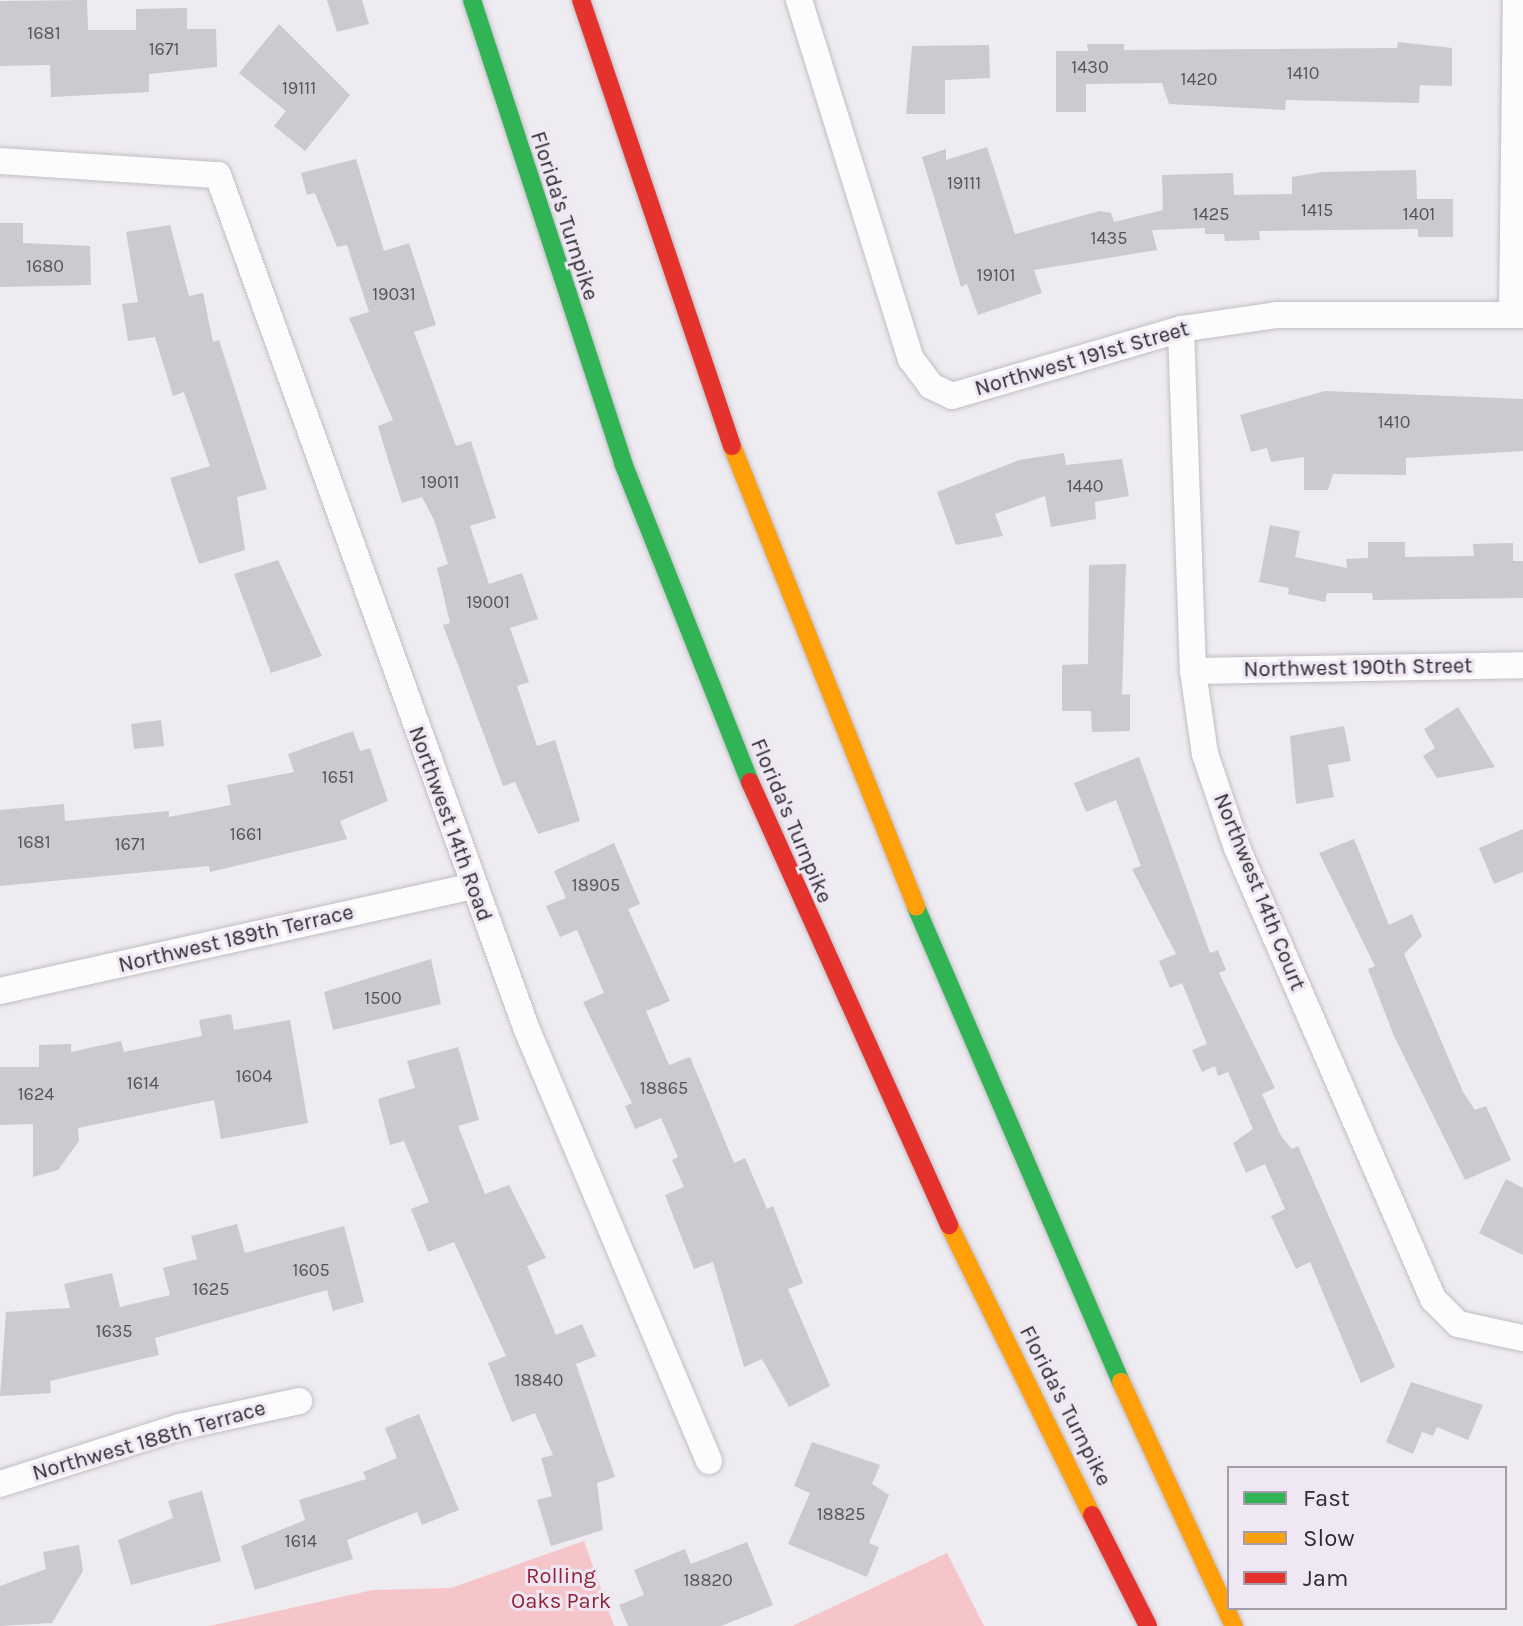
<!DOCTYPE html>
<style>
body{margin:0}
#map{position:relative;width:1523px;height:1626px;overflow:hidden;background:#eeebf1;font-family:Karla,sans-serif}
div>[style]{position:absolute}
[style*='--x']{left:calc(var(--x)*1px);top:calc(var(--y)*1px);width:calc(var(--w)*1px);rotate:calc(var(--a)*1deg)}
.green>*{inset:0;background:#f5c5ca}
.building>*{inset:0;background:#cbcacf}
.roads{filter:drop-shadow(0 0 2px #c1bec3) drop-shadow(0 0 2px #c1bec3)}
.street>*{height:26px;margin:-13px;padding:0 13px;transform-origin:13px;border-radius:13px;background:#fcfcfd}
.fast>*{height:18px;margin:-9px;padding:0 9px;transform-origin:9px;border-radius:9px;background:#30b455}
.slow>*{height:18px;margin:-9px;padding:0 9px;transform-origin:9px;border-radius:9px;background:#ff9f0a}
.jam>*{height:18px;margin:-9px;padding:0 9px;transform-origin:9px;border-radius:9px;background:#e5322d}
span{translate:-50% -50%;white-space:nowrap;text-align:center;line-height:1.15;-webkit-text-stroke:6px #efe8f4;paint-order:stroke}
.number-label{font-size:18px;color:#565458}
.number-label span{-webkit-text-stroke-width:0}
.street-label{font-size:22px;color:#2f2c31}
.park-label{font-size:22px;color:#902335}
.legend{position:absolute;left:1227px;top:1466px;width:280px;height:144px;box-sizing:border-box;background:#efe8f4;border:2px solid #a29da6;margin:0;padding:10px 14px;list-style:none;font-size:24px;color:#2f2c31}
.legend li{display:flex;align-items:center;gap:16px;height:40px}
.legend b{width:40px;border:2px solid #a29da6}
</style>
<div id="map">
<div class="green">
<div style="clip-path:polygon(584px 1541px,614px 1626px,210px 1626px,373px 1590px,451px 1588px)"></div>
<div style="clip-path:polygon(947px 1553px,984px 1626px,792px 1626px)"></div>
</div>
<div class="building">
<div style="clip-path:polygon(87px 0,88px 30px,136px 30px,136px 9px,187px 8px,187px 29px,216px 29px,217px 67px,149px 74px,149px 92px,51px 97px,50px 65px,0 66px,0 1px)"></div>
<div style="clip-path:polygon(327px 0,362px 0,369px 24px,337px 32px)"></div>
<div style="clip-path:polygon(279px 24px,350px 95px,305px 151px,274px 126px,286px 111px,239px 73px)"></div>
<div style="clip-path:polygon(1398px 42px,1452px 48px,1452px 86px,1420px 85px,1419px 103px,1286px 100px,1285px 110px,1169px 104px,1162px 83px,1086px 84px,1086px 112px,1056px 112px,1056px 51px,1088px 51px,1087px 44px,1124px 44px,1124px 50px,1397px 48px)"></div>
<div style="clip-path:polygon(989px 45px,990px 78px,945px 80px,945px 114px,906px 114px,912px 46px)"></div>
<div style="clip-path:polygon(987px 147px,1015px 234px,1100px 211px,1111px 213px,1114px 222px,1163px 210px,1162px 175px,1233px 173px,1234px 195px,1292px 194px,1292px 177px,1321px 172px,1416px 170px,1417px 199px,1453px 199px,1453px 237px,1418px 237px,1418px 229px,1259px 231px,1260px 240px,1225px 241px,1224px 234px,1205px 234px,1205px 228px,1152px 230px,1157px 250px,1034px 270px,1042px 293px,978px 315px,967px 284px,961px 287px,922px 157px,946px 149px,946px 160px)"></div>
<div style="clip-path:polygon(356px 159px,384px 251px,409px 243px,436px 325px,414px 332px,456px 446px,471px 441px,496px 518px,470px 526px,489px 584px,522px 573px,538px 619px,510px 628px,529px 682px,517px 686px,537px 746px,555px 740px,580px 821px,538px 834px,515px 782px,503px 786px,443px 625px,450px 623px,437px 568px,448px 564px,434px 520px,422px 497px,402px 503px,390px 466px,378px 426px,393px 420px,349px 318px,369px 312px,347px 245px,337px 247px,315px 193px,307px 195px,301px 173px)"></div>
<div style="clip-path:polygon(0 223px,23px 223px,23px 243px,90px 246px,91px 285px,0 287px)"></div>
<div style="clip-path:polygon(170px 225px,189px 296px,203px 293px,213px 342px,219px 340px,267px 489px,237px 497px,245px 550px,199px 564px,170px 478px,210px 466px,184px 392px,173px 396px,155px 337px,128px 341px,122px 304px,138px 302px,126px 232px)"></div>
<div style="clip-path:polygon(1325px 391px,1523px 399px,1523px 451px,1406px 458px,1406px 475px,1333px 474px,1328px 490px,1304px 490px,1304px 457px,1271px 462px,1267px 448px,1251px 452px,1240px 415px)"></div>
<div style="clip-path:polygon(1064px 453px,1066px 465px,1122px 459px,1129px 496px,1095px 502px,1096px 519px,1051px 527px,1045px 496px,995px 514px,1003px 536px,956px 545px,937px 492px,1019px 460px)"></div>
<div style="clip-path:polygon(1270px 525px,1300px 531px,1295px 557px,1347px 568px,1346px 559px,1368px 558px,1368px 542px,1405px 542px,1405px 557px,1474px 556px,1473px 544px,1513px 543px,1513px 561px,1523px 561px,1523px 598px,1373px 600px,1372px 593px,1327px 593px,1325px 602px,1288px 594px,1289px 588px,1259px 582px)"></div>
<div style="clip-path:polygon(278px 560px,322px 656px,271px 673px,234px 574px)"></div>
<div style="clip-path:polygon(1126px 564px,1122px 695px,1130px 694px,1130px 731px,1092px 732px,1091px 711px,1062px 711px,1062px 665px,1088px 664px,1089px 565px)"></div>
<div style="clip-path:polygon(1458px 707px,1495px 767px,1437px 778px,1423px 756px,1435px 748px,1424px 729px)"></div>
<div style="clip-path:polygon(161px 720px,164px 746px,134px 749px,131px 724px)"></div>
<div style="clip-path:polygon(1344px 726px,1351px 761px,1328px 765px,1334px 797px,1296px 804px,1290px 736px)"></div>
<div style="clip-path:polygon(353px 731px,360px 751px,370px 748px,388px 801px,340px 821px,347px 839px,210px 872px,209px 866px,0 886px,0 810px,64px 804px,65px 821px,169px 811px,169px 817px,231px 805px,227px 785px,294px 772px,288px 754px)"></div>
<div style="clip-path:polygon(1139px 757px,1210px 953px,1218px 950px,1226px 970px,1219px 973px,1275px 1088px,1262px 1094px,1281px 1136px,1292px 1149px,1298px 1146px,1395px 1367px,1361px 1383px,1310px 1262px,1296px 1269px,1271px 1216px,1285px 1209px,1265px 1164px,1246px 1173px,1233px 1143px,1253px 1129px,1228px 1072px,1218px 1076px,1215px 1066px,1202px 1072px,1192px 1050px,1207px 1044px,1182px 983px,1170px 988px,1159px 961px,1176px 954px,1132px 869px,1141px 866px,1116px 800px,1086px 812px,1074px 783px)"></div>
<div style="clip-path:polygon(1523px 829px,1523px 872px,1494px 884px,1479px 848px)"></div>
<div style="clip-path:polygon(1354px 839px,1389px 925px,1412px 914px,1422px 936px,1404px 954px,1463px 1092px,1475px 1110px,1486px 1106px,1511px 1160px,1465px 1180px,1394px 1036px,1368px 969px,1375px 966px,1319px 853px)"></div>
<div style="clip-path:polygon(614px 843px,640px 904px,628px 909px,670px 1001px,646px 1011px,669px 1065px,690px 1057px,734px 1163px,745px 1158px,767px 1209px,773px 1206px,803px 1283px,788px 1289px,830px 1386px,789px 1407px,762px 1359px,744px 1367px,713px 1262px,694px 1269px,665px 1195px,684px 1187px,672px 1160px,678px 1157px,661px 1118px,635px 1129px,625px 1106px,632px 1103px,583px 1002px,604px 993px,577px 930px,560px 937px,546px 906px,566px 898px,554px 871px)"></div>
<div style="clip-path:polygon(431px 959px,441px 1004px,333px 1030px,324px 992px)"></div>
<div style="clip-path:polygon(231px 1014px,234px 1030px,290px 1020px,308px 1123px,221px 1139px,214px 1100px,78px 1128px,79px 1141px,58px 1170px,33px 1177px,33px 1124px,0 1125px,0 1067px,39px 1067px,39px 1045px,71px 1044px,71px 1052px,121px 1041px,124px 1052px,202px 1036px,199px 1020px)"></div>
<div style="clip-path:polygon(458px 1047px,479px 1120px,458px 1126px,485px 1194px,509px 1185px,546px 1258px,527px 1266px,556px 1335px,582px 1324px,596px 1356px,576px 1364px,615px 1477px,597px 1483px,603px 1530px,551px 1546px,537px 1500px,552px 1496px,541px 1458px,553px 1455px,535px 1413px,512px 1422px,488px 1363px,506px 1356px,454px 1242px,428px 1252px,411px 1209px,429px 1202px,404px 1141px,390px 1145px,378px 1099px,415px 1088px,407px 1061px)"></div>
<div style="clip-path:polygon(1506px 1179px,1523px 1188px,1523px 1255px,1479px 1233px)"></div>
<div style="clip-path:polygon(237px 1224px,245px 1253px,344px 1226px,364px 1302px,333px 1311px,327px 1290px,155px 1338px,159px 1355px,50px 1381px,51px 1393px,0 1396px,6px 1312px,70px 1308px,64px 1284px,112px 1273px,120px 1307px,170px 1295px,163px 1268px,197px 1259px,191px 1236px)"></div>
<div style="clip-path:polygon(1411px 1382px,1483px 1405px,1468px 1440px,1437px 1427px,1433px 1436px,1422px 1432px,1413px 1454px,1386px 1442px)"></div>
<div style="clip-path:polygon(419px 1414px,459px 1510px,422px 1525px,417px 1512px,347px 1540px,353px 1559px,255px 1590px,241px 1546px,305px 1520px,299px 1500px,366px 1479px,363px 1472px,397px 1458px,385px 1428px)"></div>
<div style="clip-path:polygon(812px 1442px,880px 1465px,872px 1484px,889px 1495px,869px 1543px,879px 1547px,867px 1577px,788px 1544px,810px 1493px,794px 1486px)"></div>
<div style="clip-path:polygon(202px 1491px,221px 1561px,131px 1585px,118px 1540px,173px 1518px,168px 1501px)"></div>
<div style="clip-path:polygon(747px 1542px,773px 1605px,721px 1626px,628px 1626px,619px 1605px,644px 1595px,634px 1570px,685px 1549px,691px 1564px)"></div>
<div style="clip-path:polygon(79px 1545px,83px 1571px,52px 1623px,0 1626px,0 1586px,46px 1569px,43px 1552px)"></div>
</div>
<div class="roads">
<div class="street">
<div style="--x:799;--y:0;--w:376;--a:72.7"></div>
<div style="--x:911;--y:359;--w:34;--a:53"></div>
<div style="--x:931;--y:386;--w:23;--a:25"></div>
<div style="--x:952;--y:396;--w:239;--a:-16.3"></div>
<div style="--x:1181;--y:329;--w:97;--a:-8.3"></div>
<div style="--x:1277;--y:315;--w:246;--a:0"></div>
<div style="--x:0;--y:161;--w:218;--a:3.7"></div>
<div style="--x:218;--y:175;--w:909;--a:70.13"></div>
<div style="--x:527;--y:1030;--w:468;--a:67.1"></div>
<div style="--x:1512;--y:315;--w:315;--a:-89.3"></div>
<div style="--x:1181;--y:329;--w:342;--a:88"></div>
<div style="--x:1193;--y:671;--w:84;--a:81.8"></div>
<div style="--x:1205;--y:754;--w:99;--a:71.2"></div>
<div style="--x:1237;--y:848;--w:492;--a:66.5"></div>
<div style="--x:1433;--y:1299;--w:35;--a:45"></div>
<div style="--x:1458;--y:1324;--w:66;--a:12.2"></div>
<div style="--x:1193;--y:671;--w:330;--a:-1"></div>
<div style="--x:0;--y:991;--w:484;--a:-12.5"></div>
<div style="--x:0;--y:1484;--w:189;--a:-17.6"></div>
<div style="--x:180;--y:1427;--w:122;--a:-12.3"></div>
</div>
<div class="fast">
<div style="--x:472;--y:0;--w:487;--a:71.9"></div>
<div style="--x:623;--y:463;--w:343;--a:68.3"></div>
<div style="--x:916;--y:907;--w:517;--a:66.66"></div>
</div>
<div class="slow">
<div style="--x:732;--y:446;--w:496;--a:68.2"></div>
<div style="--x:949;--y:1225;--w:323;--a:63.8"></div>
<div style="--x:1121;--y:1382;--w:269;--a:65.2"></div>
</div>
<div class="jam">
<div style="--x:581;--y:0;--w:471;--a:71.3"></div>
<div style="--x:750;--y:782;--w:486;--a:65.8"></div>
<div style="--x:1092;--y:1515;--w:124;--a:63.2"></div>
</div>
</div>
<div class="number-label">
<span style="left:44px;top:33px">1681</span>
<span style="left:164px;top:49px">1671</span>
<span style="left:1090px;top:67px">1430</span>
<span style="left:1303px;top:73px">1410</span>
<span style="left:1199px;top:79px">1420</span>
<span style="left:299px;top:88px">19111</span>
<span style="left:964px;top:183px">19111</span>
<span style="left:1317px;top:210px">1415</span>
<span style="left:1211px;top:214px">1425</span>
<span style="left:1419px;top:214px">1401</span>
<span style="left:1109px;top:238px">1435</span>
<span style="left:45px;top:266px">1680</span>
<span style="left:996px;top:275px">19101</span>
<span style="left:394px;top:294px">19031</span>
<span style="left:1394px;top:422px">1410</span>
<span style="left:440px;top:482px">19011</span>
<span style="left:1085px;top:486px">1440</span>
<span style="left:488px;top:602px">19001</span>
<span style="left:338px;top:777px">1651</span>
<span style="left:246px;top:834px">1661</span>
<span style="left:34px;top:842px">1681</span>
<span style="left:130px;top:844px">1671</span>
<span style="left:596px;top:885px">18905</span>
<span style="left:383px;top:998px">1500</span>
<span style="left:254px;top:1076px">1604</span>
<span style="left:143px;top:1083px">1614</span>
<span style="left:664px;top:1088px">18865</span>
<span style="left:36px;top:1094px">1624</span>
<span style="left:311px;top:1270px">1605</span>
<span style="left:211px;top:1289px">1625</span>
<span style="left:114px;top:1331px">1635</span>
<span style="left:539px;top:1380px">18840</span>
<span style="left:841px;top:1514px">18825</span>
<span style="left:301px;top:1541px">1614</span>
<span style="left:708px;top:1580px">18820</span>
</div>
<div class="street-label">
<span style="left:564px;top:216px;rotate:72deg">Florida's Turnpike</span>
<span style="left:1082px;top:359px;rotate:-16deg">Northwest 191st Street</span>
<span style="left:1358px;top:668px;rotate:-1deg">Northwest 190th Street</span>
<span style="left:791px;top:821px;rotate:67deg">Florida's Turnpike</span>
<span style="left:450px;top:824px;rotate:70deg">Northwest 14th Road</span>
<span style="left:1259px;top:892px;rotate:68deg">Northwest 14th Court</span>
<span style="left:236px;top:939px;rotate:-13deg">Northwest 189th Terrace</span>
<span style="left:1065px;top:1406px;rotate:63deg">Florida's Turnpike</span>
<span style="left:149px;top:1441px;rotate:-16deg">Northwest 188th Terrace</span>
</div>
<div class="park-label">
<span style="left:561px;top:1589px">Rolling<br>Oaks Park</span>
</div>
<ul class="legend">
<li><b style="height:10px;background:#30b455"></b>Fast</li>
<li><b style="height:10px;background:#ff9f0a"></b>Slow</li>
<li><b style="height:10px;background:#e5322d"></b>Jam</li>
</ul>
</div>
